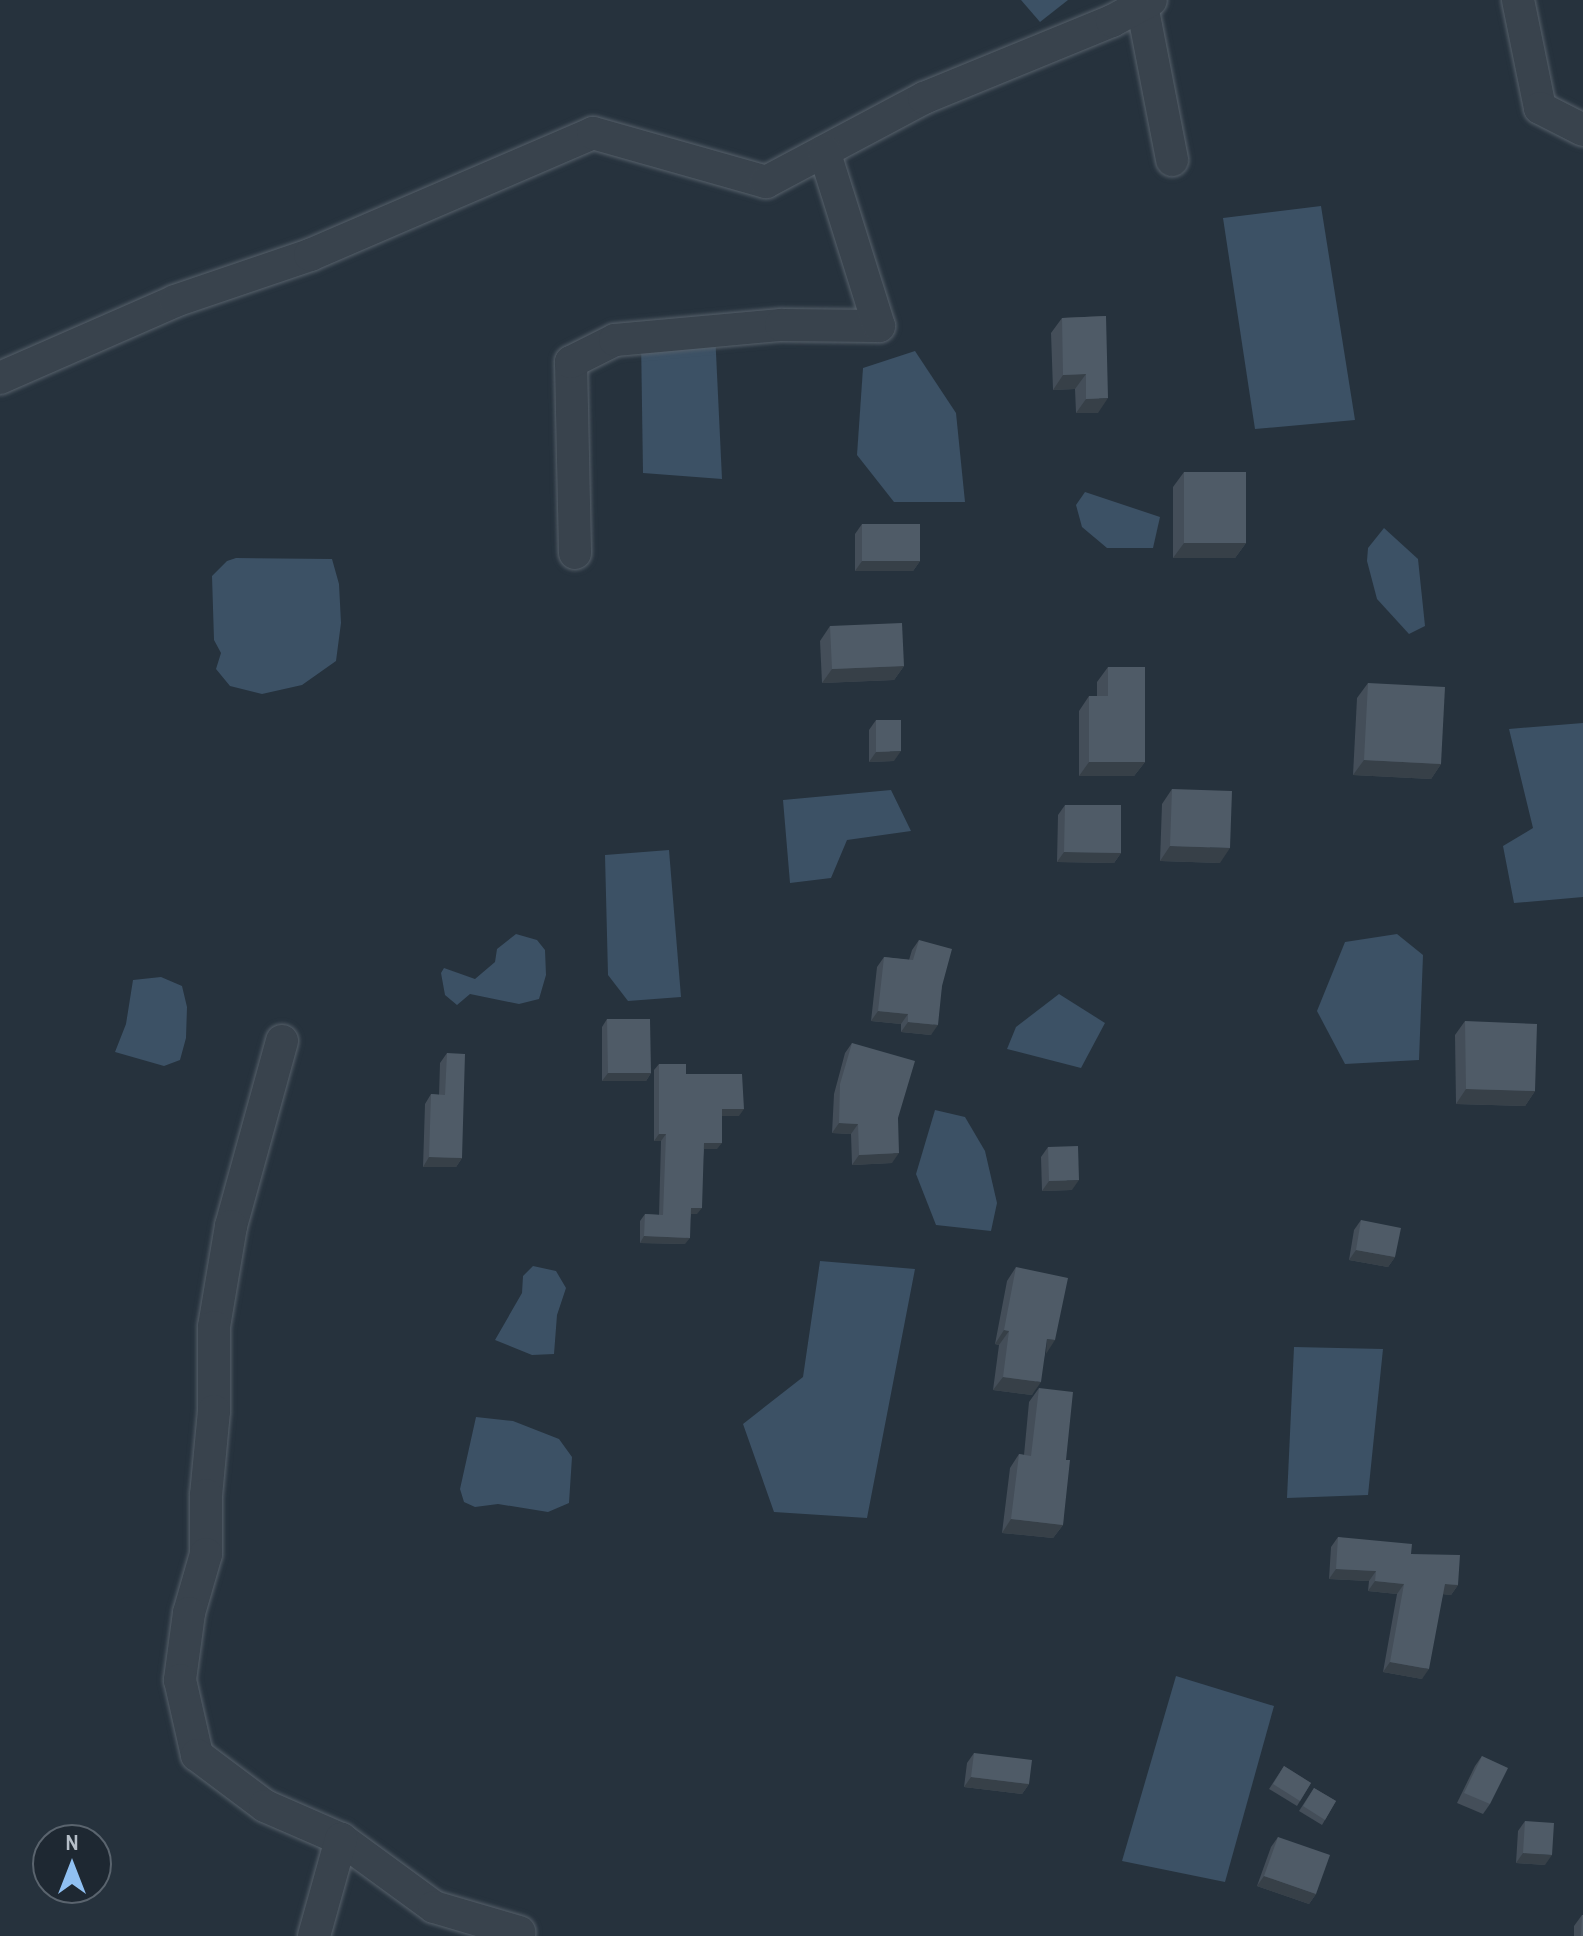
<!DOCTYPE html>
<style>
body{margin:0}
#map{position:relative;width:1583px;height:1936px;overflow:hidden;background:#26323d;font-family:"Archivo Narrow",sans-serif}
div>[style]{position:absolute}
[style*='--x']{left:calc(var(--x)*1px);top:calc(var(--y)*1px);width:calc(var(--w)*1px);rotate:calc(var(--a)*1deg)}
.water>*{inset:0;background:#3c5165}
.roads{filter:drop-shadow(0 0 2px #57616b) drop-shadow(0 0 2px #57616b)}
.minor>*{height:32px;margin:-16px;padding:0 16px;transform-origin:16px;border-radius:16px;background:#39434d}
.wall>*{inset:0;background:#444e59}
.shaded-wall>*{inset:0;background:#374048}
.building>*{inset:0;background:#4f5b67}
span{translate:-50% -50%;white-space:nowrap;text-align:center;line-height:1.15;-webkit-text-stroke:7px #1e2832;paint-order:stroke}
.north{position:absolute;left:32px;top:1824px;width:80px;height:80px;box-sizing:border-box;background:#1e2832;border:2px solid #5a646e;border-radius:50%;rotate:0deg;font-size:22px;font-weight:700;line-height:32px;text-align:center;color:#b5bec8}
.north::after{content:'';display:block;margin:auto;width:28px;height:36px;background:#90c0f2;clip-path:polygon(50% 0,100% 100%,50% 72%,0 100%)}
</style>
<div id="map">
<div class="water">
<div style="clip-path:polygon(1021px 0,1068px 0,1040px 22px)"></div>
<div style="clip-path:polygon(1321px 206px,1355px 420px,1255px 429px,1223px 218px)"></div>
<div style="clip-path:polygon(715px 332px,722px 479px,643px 473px,641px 338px)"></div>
<div style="clip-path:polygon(915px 351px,956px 413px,965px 502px,894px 502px,857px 455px,863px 368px)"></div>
<div style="clip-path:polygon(1085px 492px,1160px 517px,1153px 548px,1107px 548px,1082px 527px,1076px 505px)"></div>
<div style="clip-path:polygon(1384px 528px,1418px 559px,1425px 626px,1409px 634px,1377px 599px,1367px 561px,1368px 548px)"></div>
<div style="clip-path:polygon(236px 558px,332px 559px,339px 584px,341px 623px,336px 661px,302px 685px,262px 694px,230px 686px,216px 669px,221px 653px,214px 640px,212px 576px,227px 561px)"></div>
<div style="clip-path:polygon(1583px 723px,1583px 897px,1514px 903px,1503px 846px,1533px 828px,1509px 729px)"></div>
<div style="clip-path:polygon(891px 790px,911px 831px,847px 840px,831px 878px,790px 883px,783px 800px)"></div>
<div style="clip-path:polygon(669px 850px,681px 997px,628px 1001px,608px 975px,605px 855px)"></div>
<div style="clip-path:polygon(516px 934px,537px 940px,545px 950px,546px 975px,539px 999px,519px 1004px,470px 994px,457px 1005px,445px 995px,441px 973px,444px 968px,475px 979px,495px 962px,497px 949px)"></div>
<div style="clip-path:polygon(1397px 934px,1423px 955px,1419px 1060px,1345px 1064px,1317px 1011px,1345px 942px)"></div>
<div style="clip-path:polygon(161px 977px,182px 986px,187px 1007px,186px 1038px,180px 1060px,164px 1066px,115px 1052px,126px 1024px,133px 980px)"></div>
<div style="clip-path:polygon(1059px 994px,1105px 1023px,1081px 1068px,1007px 1049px,1016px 1027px)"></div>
<div style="clip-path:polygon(935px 1110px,965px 1117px,985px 1151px,997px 1203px,991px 1231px,936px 1225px,916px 1174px)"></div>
<div style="clip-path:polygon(820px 1261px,915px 1269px,867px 1518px,774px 1512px,743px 1424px,803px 1377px)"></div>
<div style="clip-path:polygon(533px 1266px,556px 1271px,566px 1288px,557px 1315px,554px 1354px,532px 1355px,495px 1340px,522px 1293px,523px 1276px)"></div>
<div style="clip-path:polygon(1294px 1347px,1383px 1349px,1368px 1495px,1287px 1498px)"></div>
<div style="clip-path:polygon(476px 1417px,513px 1421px,559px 1439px,572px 1457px,569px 1503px,548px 1512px,498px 1504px,475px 1507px,464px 1502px,460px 1489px)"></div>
<div style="clip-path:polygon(1176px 1676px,1274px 1706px,1225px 1882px,1122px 1861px)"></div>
</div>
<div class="roads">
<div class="minor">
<div style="--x:1518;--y:0;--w:110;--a:78.5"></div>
<div style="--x:1540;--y:108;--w:48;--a:27.1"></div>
<div style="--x:1142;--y:5;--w:158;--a:79"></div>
<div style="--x:0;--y:378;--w:191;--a:-23.7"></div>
<div style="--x:175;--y:301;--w:143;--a:-18.8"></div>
<div style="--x:310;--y:255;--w:308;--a:-23.3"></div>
<div style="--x:593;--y:133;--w:180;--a:15.8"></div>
<div style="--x:766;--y:182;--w:179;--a:-28"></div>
<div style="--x:924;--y:98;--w:203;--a:-22.3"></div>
<div style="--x:1112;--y:21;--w:44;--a:-28.3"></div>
<div style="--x:575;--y:553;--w:191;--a:-91.2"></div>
<div style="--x:571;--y:362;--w:49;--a:-26.6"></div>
<div style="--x:615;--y:340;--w:167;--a:-5.2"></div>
<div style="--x:781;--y:325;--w:98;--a:0.6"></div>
<div style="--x:879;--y:326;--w:183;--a:-107.4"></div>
<div style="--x:282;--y:1041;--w:192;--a:105.4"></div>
<div style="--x:231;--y:1226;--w:102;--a:99.6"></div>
<div style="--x:214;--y:1327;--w:84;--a:90"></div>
<div style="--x:214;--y:1411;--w:84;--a:95.4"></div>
<div style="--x:206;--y:1495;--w:59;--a:90"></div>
<div style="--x:206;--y:1554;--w:61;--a:106.1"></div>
<div style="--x:189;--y:1613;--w:68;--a:97.7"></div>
<div style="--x:180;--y:1680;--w:77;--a:77.2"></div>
<div style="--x:197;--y:1755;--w:85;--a:36.9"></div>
<div style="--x:265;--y:1806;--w:83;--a:23.5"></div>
<div style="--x:341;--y:1839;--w:115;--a:36.2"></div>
<div style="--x:434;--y:1907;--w:89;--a:16.4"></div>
<div style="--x:314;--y:1936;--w:101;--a:-74.4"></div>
</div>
</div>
<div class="wall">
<div style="clip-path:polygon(1106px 316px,1098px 413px,1076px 413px,1075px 389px,1053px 390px,1051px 333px,1062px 318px)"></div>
<div style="clip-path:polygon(1184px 472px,1246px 543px,1235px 558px,1173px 558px,1173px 487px)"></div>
<div style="clip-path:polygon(862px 524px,920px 561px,913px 571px,855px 571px,855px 534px)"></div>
<div style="clip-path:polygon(830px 626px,904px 666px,894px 680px,822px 683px,820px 641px)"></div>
<div style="clip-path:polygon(1108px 667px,1145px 762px,1134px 776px,1079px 776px,1079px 711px,1089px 696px,1097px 696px,1097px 682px)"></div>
<div style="clip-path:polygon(1368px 683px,1441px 764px,1431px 779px,1353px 775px,1357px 698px)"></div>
<div style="clip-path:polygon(876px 720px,894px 761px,869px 762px,869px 730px)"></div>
<div style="clip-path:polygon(1172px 789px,1220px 863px,1160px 861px,1162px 804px)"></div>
<div style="clip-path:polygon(1065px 805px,1121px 853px,1114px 863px,1057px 862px,1058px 815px)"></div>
<div style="clip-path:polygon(919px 940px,942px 986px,931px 1035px,901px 1032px,901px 1024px,871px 1021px,877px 967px,884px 957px,909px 960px,912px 950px)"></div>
<div style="clip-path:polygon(607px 1019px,651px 1073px,646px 1081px,602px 1081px,602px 1027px)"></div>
<div style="clip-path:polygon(1465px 1021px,1535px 1091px,1525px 1106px,1456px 1104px,1455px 1035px)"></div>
<div style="clip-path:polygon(852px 1043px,898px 1118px,892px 1163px,852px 1165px,851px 1134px,832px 1133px,834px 1094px,845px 1053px)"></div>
<div style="clip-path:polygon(447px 1053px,462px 1158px,456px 1167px,423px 1167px,425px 1104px,431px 1094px,439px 1095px,440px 1063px)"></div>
<div style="clip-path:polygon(659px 1064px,686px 1074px,739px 1116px,722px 1116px,717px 1149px,704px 1149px,697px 1214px,691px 1214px,685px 1244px,640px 1243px,640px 1221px,645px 1214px,659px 1215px,661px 1141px,654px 1141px,654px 1070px)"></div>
<div style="clip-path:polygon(1048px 1147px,1072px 1190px,1042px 1191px,1041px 1157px)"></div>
<div style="clip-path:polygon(1361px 1220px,1395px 1257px,1388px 1267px,1349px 1260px,1354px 1230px)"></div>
<div style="clip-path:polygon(1016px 1267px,1045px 1354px,1032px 1395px,993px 1390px,999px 1345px,995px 1344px,1007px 1281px)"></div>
<div style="clip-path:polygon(1039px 1388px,1066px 1460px,1063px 1525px,1053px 1538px,1002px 1533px,1010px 1468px,1019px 1454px,1024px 1455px,1029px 1402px)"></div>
<div style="clip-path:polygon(1338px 1537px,1411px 1554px,1458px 1585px,1451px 1595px,1443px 1594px,1422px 1679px,1383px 1672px,1397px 1594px,1368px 1591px,1369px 1581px,1329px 1579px,1331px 1547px)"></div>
<div style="clip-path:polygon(974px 1753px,1029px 1784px,1022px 1794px,964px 1787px,967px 1763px)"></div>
<div style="clip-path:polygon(1482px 1756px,1490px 1804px,1483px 1814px,1457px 1803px,1475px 1766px)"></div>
<div style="clip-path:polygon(1284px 1766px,1311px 1783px,1297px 1806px,1269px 1789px)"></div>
<div style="clip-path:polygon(1314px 1788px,1336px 1801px,1322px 1825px,1299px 1811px)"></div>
<div style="clip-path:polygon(1525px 1821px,1545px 1865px,1516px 1863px,1518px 1831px)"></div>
<div style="clip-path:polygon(1278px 1837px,1316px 1894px,1309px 1904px,1257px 1886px,1271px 1847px)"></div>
<div style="clip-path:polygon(1582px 1915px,1583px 1936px,1574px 1936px,1574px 1926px)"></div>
</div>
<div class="shaded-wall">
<div style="clip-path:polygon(1086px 374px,1075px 389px,1053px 390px,1063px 375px)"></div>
<div style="clip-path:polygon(1108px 398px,1098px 413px,1076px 413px,1086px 399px)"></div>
<div style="clip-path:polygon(1184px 543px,1246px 543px,1235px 558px,1173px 558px)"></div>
<div style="clip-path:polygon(862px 561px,920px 561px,913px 571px,855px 571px)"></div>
<div style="clip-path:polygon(904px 666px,894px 680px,822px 683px,832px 669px)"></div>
<div style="clip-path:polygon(901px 751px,894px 761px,869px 762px,876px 752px)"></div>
<div style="clip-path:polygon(1364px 760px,1441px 764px,1431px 779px,1353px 775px)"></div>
<div style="clip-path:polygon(1089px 762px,1145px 762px,1134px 776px,1079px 776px)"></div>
<div style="clip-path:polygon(1170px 846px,1230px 848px,1220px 863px,1160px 861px)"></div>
<div style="clip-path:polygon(1064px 852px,1121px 853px,1114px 863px,1057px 862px)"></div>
<div style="clip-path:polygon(878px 1011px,908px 1014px,901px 1024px,871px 1021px)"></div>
<div style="clip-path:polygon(908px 1022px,938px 1025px,931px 1035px,901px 1032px)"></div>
<div style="clip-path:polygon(608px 1073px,651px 1073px,646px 1081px,602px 1081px)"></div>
<div style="clip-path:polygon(1466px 1089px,1535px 1091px,1525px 1106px,1456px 1104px)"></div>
<div style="clip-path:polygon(722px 1109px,744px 1109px,739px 1116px,717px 1116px)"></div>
<div style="clip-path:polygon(839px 1123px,858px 1124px,851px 1134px,832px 1133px)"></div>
<div style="clip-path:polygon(659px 1134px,666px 1134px,661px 1141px,654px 1141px)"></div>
<div style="clip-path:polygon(704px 1143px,722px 1143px,717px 1149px,700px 1149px)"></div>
<div style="clip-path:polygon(899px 1153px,892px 1163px,852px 1165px,859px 1155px)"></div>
<div style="clip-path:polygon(429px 1157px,462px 1158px,456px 1167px,423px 1167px)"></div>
<div style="clip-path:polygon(1079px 1180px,1072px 1190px,1042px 1191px,1049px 1181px)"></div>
<div style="clip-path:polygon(691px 1208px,702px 1208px,697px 1214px,687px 1214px)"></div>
<div style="clip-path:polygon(644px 1236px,690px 1238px,685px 1244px,640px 1243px)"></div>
<div style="clip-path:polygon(1356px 1250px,1395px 1257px,1388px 1267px,1349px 1260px)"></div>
<div style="clip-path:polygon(1004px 1330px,1009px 1331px,999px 1345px,995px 1344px)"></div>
<div style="clip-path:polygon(1047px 1339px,1055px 1340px,1046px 1354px)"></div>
<div style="clip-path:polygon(1003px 1377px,1041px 1382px,1032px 1395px,993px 1390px)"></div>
<div style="clip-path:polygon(1011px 1519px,1063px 1525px,1053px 1538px,1002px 1533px)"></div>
<div style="clip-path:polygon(1336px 1569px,1376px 1571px,1369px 1581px,1329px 1579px)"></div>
<div style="clip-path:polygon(1375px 1581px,1404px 1584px,1397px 1594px,1368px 1591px)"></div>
<div style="clip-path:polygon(1445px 1584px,1458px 1585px,1451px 1595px,1438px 1594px)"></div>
<div style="clip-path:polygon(1390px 1662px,1429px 1669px,1422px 1679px,1383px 1672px)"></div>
<div style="clip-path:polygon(971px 1777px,1029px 1784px,1022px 1794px,964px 1787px)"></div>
<div style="clip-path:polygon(1523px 1853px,1552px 1855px,1545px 1865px,1516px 1863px)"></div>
<div style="clip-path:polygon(1264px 1876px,1316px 1894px,1309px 1904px,1257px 1886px)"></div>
</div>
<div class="building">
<div style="clip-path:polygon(1106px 316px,1108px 398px,1086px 399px,1086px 374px,1063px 375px,1062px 318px)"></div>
<div style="clip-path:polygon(1184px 472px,1246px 472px,1246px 543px,1184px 543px)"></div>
<div style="clip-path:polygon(862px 524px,920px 524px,920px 561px,862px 561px)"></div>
<div style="clip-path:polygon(902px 623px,904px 666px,832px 669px,830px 626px)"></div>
<div style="clip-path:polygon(1108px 667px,1145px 667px,1145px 762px,1089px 762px,1089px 696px,1108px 696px)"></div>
<div style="clip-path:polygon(1368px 683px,1445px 687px,1441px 764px,1364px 760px)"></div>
<div style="clip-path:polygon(876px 720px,901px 720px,901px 751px,876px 752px)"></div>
<div style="clip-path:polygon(1172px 789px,1232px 791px,1230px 848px,1170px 846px)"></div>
<div style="clip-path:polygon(1065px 805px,1121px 805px,1121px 853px,1064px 852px)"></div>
<div style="clip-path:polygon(919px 940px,952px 949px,942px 986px,938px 1025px,908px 1022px,908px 1014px,878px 1011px,884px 957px,913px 960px)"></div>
<div style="clip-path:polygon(607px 1019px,650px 1019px,651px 1073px,608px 1073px)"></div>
<div style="clip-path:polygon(1465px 1021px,1537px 1024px,1535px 1091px,1466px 1089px)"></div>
<div style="clip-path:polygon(852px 1043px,915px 1061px,898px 1118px,899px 1153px,859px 1155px,858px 1124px,839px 1123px,840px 1084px)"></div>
<div style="clip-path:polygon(447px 1053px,465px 1054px,462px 1158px,429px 1157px,431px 1094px,445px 1095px)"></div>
<div style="clip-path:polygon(659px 1064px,686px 1064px,686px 1074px,742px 1074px,744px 1109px,722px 1109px,722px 1143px,704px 1143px,702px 1208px,691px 1208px,690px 1238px,644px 1236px,645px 1214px,663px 1215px,666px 1134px,659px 1134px)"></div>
<div style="clip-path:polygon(1078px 1146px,1079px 1180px,1049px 1181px,1048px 1147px)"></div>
<div style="clip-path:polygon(1361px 1220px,1401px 1228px,1395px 1257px,1356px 1250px)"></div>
<div style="clip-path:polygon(1016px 1267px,1068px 1278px,1055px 1340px,1047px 1339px,1041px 1382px,1003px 1377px,1009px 1331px,1004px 1330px)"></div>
<div style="clip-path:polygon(1039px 1388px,1073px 1392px,1066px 1460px,1070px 1460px,1063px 1525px,1011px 1519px,1019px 1454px,1031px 1456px)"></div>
<div style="clip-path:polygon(1338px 1537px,1412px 1544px,1411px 1554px,1460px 1555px,1458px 1585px,1445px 1584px,1429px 1669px,1390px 1662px,1404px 1584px,1375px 1581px,1376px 1571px,1336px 1569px)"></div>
<div style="clip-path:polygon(974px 1753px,1032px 1760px,1029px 1784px,971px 1777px)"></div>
<div style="clip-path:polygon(1482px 1756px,1508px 1768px,1490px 1804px,1464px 1793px)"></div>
<div style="clip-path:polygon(1284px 1766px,1311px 1783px,1300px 1801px,1273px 1784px)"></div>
<div style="clip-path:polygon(1314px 1788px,1336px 1801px,1325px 1820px,1303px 1806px)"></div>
<div style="clip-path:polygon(1525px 1821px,1554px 1823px,1552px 1855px,1523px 1853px)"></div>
<div style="clip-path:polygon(1278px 1837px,1330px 1855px,1316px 1894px,1264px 1876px)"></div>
<div style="clip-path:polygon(1582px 1915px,1583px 1915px,1583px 1936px,1581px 1936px)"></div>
</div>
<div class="north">N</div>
</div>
